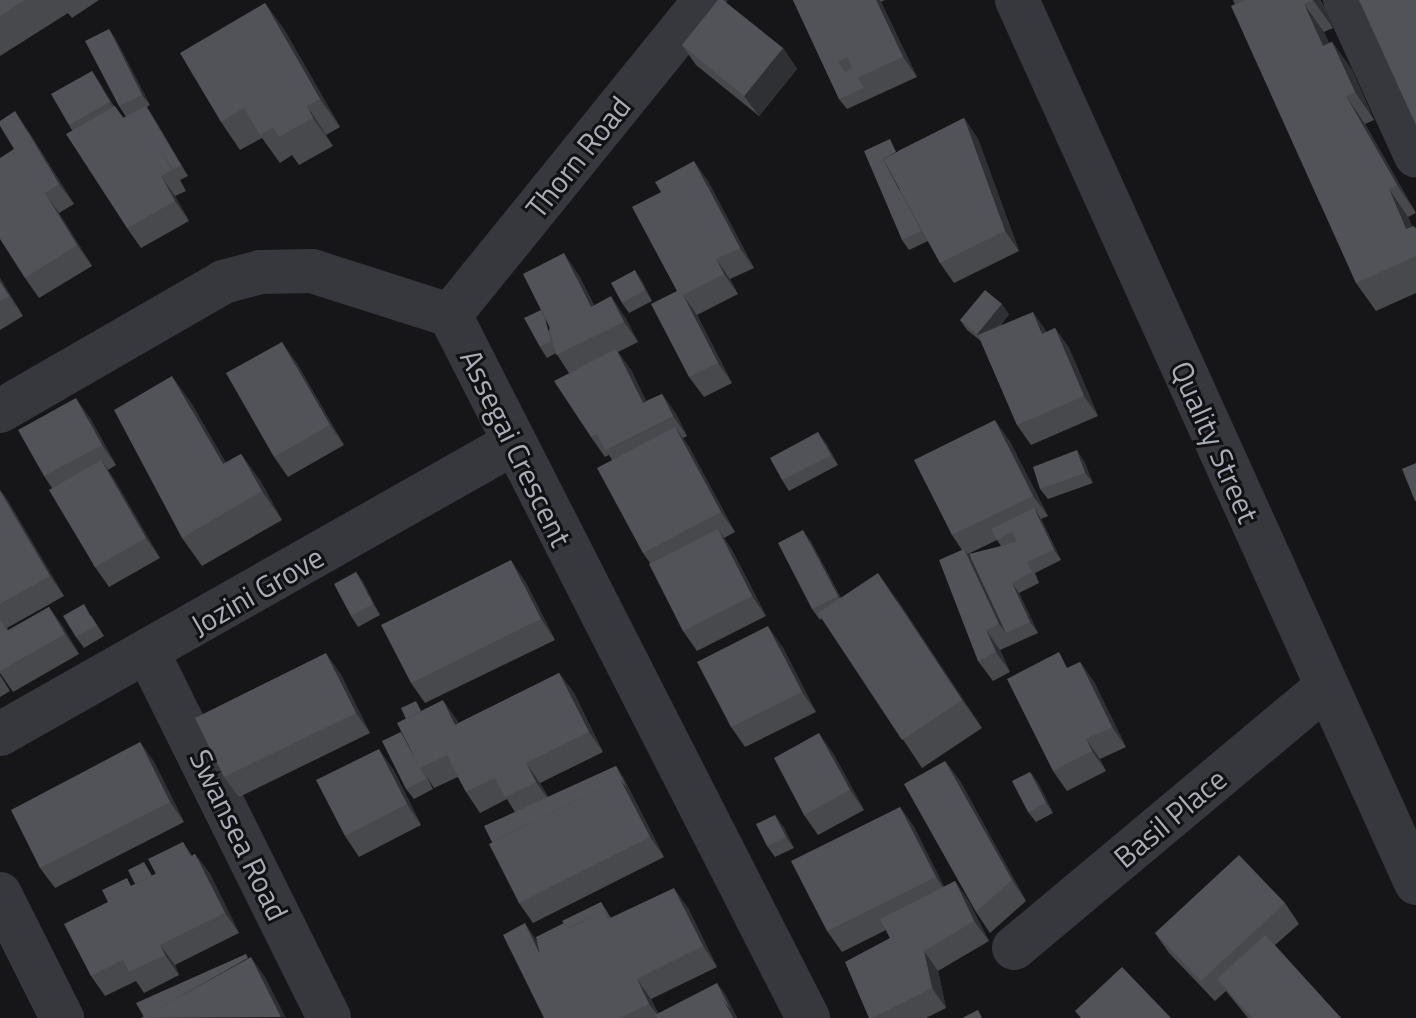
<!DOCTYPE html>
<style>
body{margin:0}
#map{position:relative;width:1416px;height:1018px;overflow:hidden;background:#161618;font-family:"Titillium Web",sans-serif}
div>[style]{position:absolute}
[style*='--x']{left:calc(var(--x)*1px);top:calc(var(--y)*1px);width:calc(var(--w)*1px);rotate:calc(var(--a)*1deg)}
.minor>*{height:44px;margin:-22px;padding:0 22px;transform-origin:22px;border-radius:22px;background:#37383d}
.wall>*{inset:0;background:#47494d}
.shaded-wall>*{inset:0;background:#2f3033}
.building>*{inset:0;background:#525359}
span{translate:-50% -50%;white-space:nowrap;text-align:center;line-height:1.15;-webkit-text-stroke:6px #111113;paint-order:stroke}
.street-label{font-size:30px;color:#a8adb8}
</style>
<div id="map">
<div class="minor">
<div style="--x:1017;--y:0;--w:969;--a:65.68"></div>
<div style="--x:1345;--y:0;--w:171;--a:65.5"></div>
<div style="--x:450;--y:315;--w:405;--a:-51"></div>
<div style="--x:0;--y:411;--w:258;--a:-30"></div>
<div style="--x:223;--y:282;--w:39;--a:-15"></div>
<div style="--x:261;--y:272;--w:51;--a:-1.1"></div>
<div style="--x:312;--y:271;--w:145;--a:17.7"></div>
<div style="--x:450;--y:315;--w:789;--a:63.01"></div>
<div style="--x:148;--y:653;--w:407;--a:63.6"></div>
<div style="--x:0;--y:734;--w:588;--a:-29.53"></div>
<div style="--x:0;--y:894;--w:139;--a:63.4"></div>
<div style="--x:1014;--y:948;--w:407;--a:-39.9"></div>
</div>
<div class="wall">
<div style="clip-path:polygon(0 0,99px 0,72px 18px,68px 13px,0 56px)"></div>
<div style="clip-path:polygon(793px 0,885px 0,881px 2px,917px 77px,847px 109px,839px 99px)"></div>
<div style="clip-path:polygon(1233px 0,1320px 0,1322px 3px,1333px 28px,1324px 32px,1329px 43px,1332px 42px,1352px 70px,1374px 120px,1365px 124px,1416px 213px,1408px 217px,1412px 226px,1416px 228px,1416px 293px,1376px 311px,1356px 283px)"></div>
<div style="clip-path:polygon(265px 3px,285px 31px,340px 127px,326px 135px,333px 146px,299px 165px,292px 155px,280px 163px,262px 138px,240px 150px,221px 122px)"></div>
<div style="clip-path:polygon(109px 29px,116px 40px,150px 105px,147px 107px,188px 176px,180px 180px,186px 191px,175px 196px,189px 221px,141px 248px,127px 228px,69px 125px,92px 71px,114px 106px,124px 118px,126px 117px,119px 106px)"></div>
<div style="clip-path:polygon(682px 45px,783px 48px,797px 69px,759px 116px,696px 65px)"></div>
<div style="clip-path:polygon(964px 118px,978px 139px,1019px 251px,954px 283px,940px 263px,928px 241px,909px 250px,902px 240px,898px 151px)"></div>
<div style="clip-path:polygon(29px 132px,74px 204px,59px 213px,92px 266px,39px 298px,25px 278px,14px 149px)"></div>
<div style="clip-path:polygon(708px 181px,754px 268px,730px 279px,738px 294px,697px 315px,732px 383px,704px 397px,689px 377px,677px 291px)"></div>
<div style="clip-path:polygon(578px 274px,594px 305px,625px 317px,638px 342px,618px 352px,631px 370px,646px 401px,662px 394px,676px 414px,687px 436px,683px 438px,689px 447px,735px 532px,724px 538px,732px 550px,766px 616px,697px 651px,683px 631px,650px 563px,643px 553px,612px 460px,609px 455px,605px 457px,591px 437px,569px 373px,556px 353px,547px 358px,540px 347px)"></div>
<div style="clip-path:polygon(0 278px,23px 316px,0 330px)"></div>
<div style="clip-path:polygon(642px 281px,652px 301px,629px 313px,622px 303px)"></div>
<div style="clip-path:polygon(1009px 314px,1000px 326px,1047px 332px,1055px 328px,1069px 348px,1098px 416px,1031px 445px,1017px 425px,981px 341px,967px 330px,960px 320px)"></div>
<div style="clip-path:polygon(296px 362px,344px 445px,288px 477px,274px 457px)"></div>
<div style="clip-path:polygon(192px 404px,225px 463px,241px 454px,261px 482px,282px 520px,202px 566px,182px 538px)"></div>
<div style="clip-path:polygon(90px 418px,116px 465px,108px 470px,160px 558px,109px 587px,95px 567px,52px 488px,44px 476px)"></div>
<div style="clip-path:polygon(evenodd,1009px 440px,1048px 516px,1041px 519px,1061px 560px,1035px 573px,1039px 583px,1019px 593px,1038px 633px,1000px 650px,1010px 672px,993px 681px,978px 661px,962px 550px,952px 535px,1009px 440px,997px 540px,1001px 546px,971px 559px,968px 554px,997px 540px)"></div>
<div style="clip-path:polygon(826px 443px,838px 465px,789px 491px,782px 480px)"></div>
<div style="clip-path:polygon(1084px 461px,1093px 483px,1048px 499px,1040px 489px)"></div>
<div style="clip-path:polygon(0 490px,8px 501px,64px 596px,7px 628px,8px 630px,49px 607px,63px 627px,79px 654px,13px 692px,0 673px)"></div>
<div style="clip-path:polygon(810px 540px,841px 598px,898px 601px,982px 728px,922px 768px,822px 618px,820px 620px,812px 609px)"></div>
<div style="clip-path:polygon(356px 572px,363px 582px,380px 615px,358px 627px,351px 616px)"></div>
<div style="clip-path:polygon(525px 581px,555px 640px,425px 703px,411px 683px)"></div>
<div style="clip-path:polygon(91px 615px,104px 636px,84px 648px,76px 637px)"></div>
<div style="clip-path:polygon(782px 646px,816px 712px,745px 747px,731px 727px)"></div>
<div style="clip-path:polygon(1080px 662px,1094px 682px,1126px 747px,1100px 759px,1106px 771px,1067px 791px,1053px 771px,1070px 667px)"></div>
<div style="clip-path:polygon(340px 673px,370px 733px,239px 797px,224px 777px)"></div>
<div style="clip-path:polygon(559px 673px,574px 693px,603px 752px,540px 783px,548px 797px,616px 766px,623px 777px,664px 857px,533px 923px,519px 903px,492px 842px,515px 812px,507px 799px,480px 813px,466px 792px,458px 777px,434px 788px,427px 777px,433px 789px,414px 799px,406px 789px,423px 710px,457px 720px,458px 723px)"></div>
<div style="clip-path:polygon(0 675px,10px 691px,0 697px)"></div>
<div style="clip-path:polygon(140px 742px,154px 762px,184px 822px,55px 888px,40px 868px)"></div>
<div style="clip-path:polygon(833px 753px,864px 810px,818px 835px,804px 815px)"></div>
<div style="clip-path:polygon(945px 761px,960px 781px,1026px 901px,990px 933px,976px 912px)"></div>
<div style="clip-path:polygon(393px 769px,421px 825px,359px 857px,345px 836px)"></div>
<div style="clip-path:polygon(1030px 772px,1038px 783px,1053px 813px,1036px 822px,1028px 812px)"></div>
<div style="clip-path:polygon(900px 807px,914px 827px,944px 887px,955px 881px,969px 902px,989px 941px,938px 971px,946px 1008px,926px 1018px,869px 1018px,890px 938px,886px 930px,842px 952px,827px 931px)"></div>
<div style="clip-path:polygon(783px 826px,794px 848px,775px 857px,767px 846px)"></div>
<div style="clip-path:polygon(183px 842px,192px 856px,195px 854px,210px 874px,239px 933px,175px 965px,179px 975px,144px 993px,136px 981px,105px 996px,91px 976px,108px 902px,132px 886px,156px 874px)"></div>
<div style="clip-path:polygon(601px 902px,611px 918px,688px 908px,717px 967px,651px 999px,658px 1013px,725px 994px,737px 1018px,544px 1018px,538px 941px,564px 923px)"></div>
<div style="clip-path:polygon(1285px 903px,1299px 924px,1275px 945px,1341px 1018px,1248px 1018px,1226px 991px,1215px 1001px,1169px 953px,1155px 933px)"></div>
</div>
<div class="shaded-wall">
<div style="clip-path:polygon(876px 0,880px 0,917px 77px,903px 57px)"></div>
<div style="clip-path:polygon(1313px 0,1320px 0,1333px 28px)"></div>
<div style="clip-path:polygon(265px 3px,285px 31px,340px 127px,320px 99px)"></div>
<div style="clip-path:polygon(1304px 4px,1324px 32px,1343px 74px,1323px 46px)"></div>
<div style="clip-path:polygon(109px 29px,116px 40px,150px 105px,142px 95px)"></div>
<div style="clip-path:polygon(1332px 42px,1352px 70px,1374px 120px,1355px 92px)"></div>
<div style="clip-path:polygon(783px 48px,797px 69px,759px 116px,744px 96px)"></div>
<div style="clip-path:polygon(92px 71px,99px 81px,117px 113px,110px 102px)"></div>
<div style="clip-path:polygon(1346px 96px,1365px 124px,1416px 213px,1397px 185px)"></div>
<div style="clip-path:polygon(146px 106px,153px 116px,188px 176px,181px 165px)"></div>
<div style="clip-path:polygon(307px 106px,326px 135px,333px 146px,313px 118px)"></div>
<div style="clip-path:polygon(15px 111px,29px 132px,74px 204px,59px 184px)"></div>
<div style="clip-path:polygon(964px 118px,978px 139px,1019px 251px,1005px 231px)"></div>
<div style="clip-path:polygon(694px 161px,708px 181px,754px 268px,740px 248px)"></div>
<div style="clip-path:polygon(161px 176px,175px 196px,189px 221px,175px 201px)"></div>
<div style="clip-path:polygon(1389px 189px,1408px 217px,1416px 235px,1406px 229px)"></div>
<div style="clip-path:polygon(45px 193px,59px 213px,92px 266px,77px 245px)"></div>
<div style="clip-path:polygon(564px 253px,578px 274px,605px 327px,591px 307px)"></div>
<div style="clip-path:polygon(716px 259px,730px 279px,738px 294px,724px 274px)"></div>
<div style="clip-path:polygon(635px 270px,642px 281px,652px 301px,645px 290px)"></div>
<div style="clip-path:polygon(0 278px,23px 316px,0 282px)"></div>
<div style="clip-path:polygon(683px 295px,697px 315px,732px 383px,718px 363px)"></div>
<div style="clip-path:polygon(611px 296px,625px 317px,638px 342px,624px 322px)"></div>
<div style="clip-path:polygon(1002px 304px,1009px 314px,984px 344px,977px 334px)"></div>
<div style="clip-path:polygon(1033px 312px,1047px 332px,1042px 334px)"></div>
<div style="clip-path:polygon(1055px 328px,1069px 348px,1098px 416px,1084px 396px)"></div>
<div style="clip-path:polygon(282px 342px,296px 362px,344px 445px,330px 425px)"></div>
<div style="clip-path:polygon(616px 349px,631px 370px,657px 423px,643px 403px)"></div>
<div style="clip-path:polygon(172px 376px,192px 404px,243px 492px,223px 464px)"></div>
<div style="clip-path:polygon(662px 394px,676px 414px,687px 436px,673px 416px)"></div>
<div style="clip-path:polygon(76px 398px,90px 418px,116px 465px,102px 445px)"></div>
<div style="clip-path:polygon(995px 420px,1009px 440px,1048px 516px,1033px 496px)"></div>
<div style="clip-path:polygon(675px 427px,689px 447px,735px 532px,721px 512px)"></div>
<div style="clip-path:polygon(818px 432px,826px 443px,838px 465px,831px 455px)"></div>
<div style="clip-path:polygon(1077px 450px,1084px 461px,1093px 483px,1085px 473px)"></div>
<div style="clip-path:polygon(241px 454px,261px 482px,282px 520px,262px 491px)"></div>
<div style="clip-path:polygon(101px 460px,115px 480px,160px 558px,146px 538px)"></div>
<div style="clip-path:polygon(0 490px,8px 501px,64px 596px,50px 576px)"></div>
<div style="clip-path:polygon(1034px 508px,1041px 519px,1061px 560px,1054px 550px)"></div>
<div style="clip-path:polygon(718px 529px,732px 550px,766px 616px,752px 596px)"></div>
<div style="clip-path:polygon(803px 530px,810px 540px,845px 606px,838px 596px)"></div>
<div style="clip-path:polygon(964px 549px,978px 569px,1006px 633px,999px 624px)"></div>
<div style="clip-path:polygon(511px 560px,525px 581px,555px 640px,541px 619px)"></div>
<div style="clip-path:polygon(356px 572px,363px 582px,380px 615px,373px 604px)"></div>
<div style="clip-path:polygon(878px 573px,898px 601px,982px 728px,962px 700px)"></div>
<div style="clip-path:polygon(1012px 583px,1019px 593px,1038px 633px,1030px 622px)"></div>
<div style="clip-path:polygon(49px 607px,63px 627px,79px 654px,65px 634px)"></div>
<div style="clip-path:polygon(768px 626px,782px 646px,816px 712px,802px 692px)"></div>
<div style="clip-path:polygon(986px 630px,1000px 650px,1010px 672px,996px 652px)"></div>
<div style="clip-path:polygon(326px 653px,340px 673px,370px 733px,356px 713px)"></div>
<div style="clip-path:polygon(1080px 662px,1094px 682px,1126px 747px,1112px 727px)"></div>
<div style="clip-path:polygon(559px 673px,574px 693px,603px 752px,589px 732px)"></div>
<div style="clip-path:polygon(443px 700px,457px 720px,469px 745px,455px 725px)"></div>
<div style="clip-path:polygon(819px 733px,833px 753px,864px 810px,850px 790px)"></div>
<div style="clip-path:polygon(1086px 739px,1100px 759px,1106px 771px,1092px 751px)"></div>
<div style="clip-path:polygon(140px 742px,154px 762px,184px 822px,170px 802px)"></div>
<div style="clip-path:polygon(379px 749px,393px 769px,421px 825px,407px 804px)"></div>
<div style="clip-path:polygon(945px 761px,960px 781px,1026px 901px,1012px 880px)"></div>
<div style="clip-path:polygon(526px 763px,540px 783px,550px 802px,536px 782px)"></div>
<div style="clip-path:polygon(616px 766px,623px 777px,664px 857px,650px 837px,620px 779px)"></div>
<div style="clip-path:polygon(1030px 772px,1038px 783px,1053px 813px,1046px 803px)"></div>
<div style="clip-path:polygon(900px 807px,914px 827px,950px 898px,936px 877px)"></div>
<div style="clip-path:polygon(775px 815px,783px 826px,794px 848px,786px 837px)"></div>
<div style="clip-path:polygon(195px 854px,210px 874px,239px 933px,225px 913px)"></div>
<div style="clip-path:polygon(955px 881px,969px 902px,989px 941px,974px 921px)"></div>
<div style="clip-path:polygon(674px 888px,688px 908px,717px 967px,703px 946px)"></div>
<div style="clip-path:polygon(525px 923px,539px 944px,540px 954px)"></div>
<div style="clip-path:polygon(160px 945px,175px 965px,179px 975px,165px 955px)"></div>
<div style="clip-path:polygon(924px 951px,938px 971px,946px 1008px,932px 988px)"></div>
<div style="clip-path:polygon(251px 957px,265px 977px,286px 1018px,281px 1017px)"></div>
<div style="clip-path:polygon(637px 979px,651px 999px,660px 1018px,649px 1004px)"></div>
<div style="clip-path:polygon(717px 983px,725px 994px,737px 1018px,733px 1018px,723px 1000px)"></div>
</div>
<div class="building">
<div style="clip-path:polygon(0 0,25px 0,0 16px)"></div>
<div style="clip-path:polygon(718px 0,723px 0,783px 48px,744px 96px,682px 45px)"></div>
<div style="clip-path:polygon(793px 0,809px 0,838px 62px,845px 72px,852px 68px,864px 88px,839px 99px)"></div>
<div style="clip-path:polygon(809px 0,876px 0,903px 57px,857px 78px,847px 57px,838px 62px)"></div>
<div style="clip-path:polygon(1245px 0,1313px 0,1304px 4px,1323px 46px,1332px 42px,1355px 92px,1346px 96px,1397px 185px,1389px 189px,1406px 229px,1414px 226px,1416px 229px,1416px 256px,1356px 283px,1231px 6px)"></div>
<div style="clip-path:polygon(1359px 0,1416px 0,1416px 125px)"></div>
<div style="clip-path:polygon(265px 3px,320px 99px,307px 106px,313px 118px,279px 137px,273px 127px,260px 135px,244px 108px,221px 122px,180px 53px)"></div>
<div style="clip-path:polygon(109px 29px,142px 95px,119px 106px,85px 41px)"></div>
<div style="clip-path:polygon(92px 71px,110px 102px,69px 125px,51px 94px)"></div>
<div style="clip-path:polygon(115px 106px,148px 156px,160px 149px,172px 170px,161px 176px,175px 201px,127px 228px,66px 134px)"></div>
<div style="clip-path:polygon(146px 106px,181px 165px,173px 170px,160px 149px,148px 156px,123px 118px)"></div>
<div style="clip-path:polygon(15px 111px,59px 184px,45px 193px,77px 245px,25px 278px,0 239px,0 158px,14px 149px,0 126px,0 121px)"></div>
<div style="clip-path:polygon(964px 118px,1005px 231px,940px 263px,883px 159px)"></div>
<div style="clip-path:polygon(890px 139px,896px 152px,883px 159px,921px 231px,902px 240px,864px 151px)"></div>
<div style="clip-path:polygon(694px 161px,740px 248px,716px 259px,724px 274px,683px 295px,718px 363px,689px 377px,651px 304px,677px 291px,632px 207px,661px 192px,655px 182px)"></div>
<div style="clip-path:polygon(564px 253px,591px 307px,611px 296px,624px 322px,556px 355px,549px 326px,523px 274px)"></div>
<div style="clip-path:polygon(635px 270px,645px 290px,622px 303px,611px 283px)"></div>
<div style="clip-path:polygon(0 282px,9px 296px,0 301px)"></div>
<div style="clip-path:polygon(985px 290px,1002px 304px,977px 334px,960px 320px)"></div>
<div style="clip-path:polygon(541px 310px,545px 318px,551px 341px,540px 347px,524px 318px)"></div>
<div style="clip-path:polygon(1033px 312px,1042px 334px,1055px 328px,1084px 396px,1017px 425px,978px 335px)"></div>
<div style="clip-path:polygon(282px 342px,330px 425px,274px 457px,226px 373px)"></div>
<div style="clip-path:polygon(616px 349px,643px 403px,662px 394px,673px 416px,605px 450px,597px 434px,591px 437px,554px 381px)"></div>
<div style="clip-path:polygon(172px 376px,223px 464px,241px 454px,262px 491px,182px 538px,114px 410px)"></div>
<div style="clip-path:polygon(76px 398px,102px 445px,44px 476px,18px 430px)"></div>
<div style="clip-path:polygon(995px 420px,1033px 496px,952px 535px,914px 460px)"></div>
<div style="clip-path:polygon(675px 427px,721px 512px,643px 553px,597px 468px)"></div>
<div style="clip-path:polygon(818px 432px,831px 455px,782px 480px,770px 458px)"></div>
<div style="clip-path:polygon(1077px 450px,1085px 473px,1040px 489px,1033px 467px)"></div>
<div style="clip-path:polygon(101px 460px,146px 538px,95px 567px,49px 490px)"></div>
<div style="clip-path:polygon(1416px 463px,1416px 501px,1415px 501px,1402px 469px)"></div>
<div style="clip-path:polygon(0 492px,50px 576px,0 604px)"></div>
<div style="clip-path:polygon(1034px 508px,1054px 550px,1027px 562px,1032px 572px,1012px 583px,1030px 622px,1006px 633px,969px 554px,1017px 542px,1012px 532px,997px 540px,991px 529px)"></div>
<div style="clip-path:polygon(718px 529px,752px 596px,683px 631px,649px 564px)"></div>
<div style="clip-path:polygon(803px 530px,838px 596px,812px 609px,778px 543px)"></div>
<div style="clip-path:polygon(964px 549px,999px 624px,986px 630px,996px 652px,978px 661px,939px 560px)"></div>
<div style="clip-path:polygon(511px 560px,541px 619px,411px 683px,381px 625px)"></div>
<div style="clip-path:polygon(356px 572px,373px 604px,351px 616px,334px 584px)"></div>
<div style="clip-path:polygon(878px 573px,962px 700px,902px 740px,818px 613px)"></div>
<div style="clip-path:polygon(84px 604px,96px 626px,76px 637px,63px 616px)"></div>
<div style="clip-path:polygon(49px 607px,65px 634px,0 671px,0 620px,7px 631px)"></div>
<div style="clip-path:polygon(768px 626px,802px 692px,731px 727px,697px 662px)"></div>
<div style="clip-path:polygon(1059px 652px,1067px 668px,1080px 662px,1112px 727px,1086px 739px,1092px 751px,1053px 771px,1007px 679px)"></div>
<div style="clip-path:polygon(326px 653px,356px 713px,224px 777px,195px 718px)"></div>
<div style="clip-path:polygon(559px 673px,589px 732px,526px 763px,536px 782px,505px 797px,495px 778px,466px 792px,447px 755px,420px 768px,397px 723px,443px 700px,455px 725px)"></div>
<div style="clip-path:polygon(416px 701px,421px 711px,406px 719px,401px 708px)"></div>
<div style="clip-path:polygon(401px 732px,426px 779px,406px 789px,382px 741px)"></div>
<div style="clip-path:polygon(819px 733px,850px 790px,804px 815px,774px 758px)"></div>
<div style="clip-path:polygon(140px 742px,170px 802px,40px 868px,11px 810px)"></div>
<div style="clip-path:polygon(379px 749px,407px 804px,345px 836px,316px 780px)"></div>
<div style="clip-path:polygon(945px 761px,1012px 880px,976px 912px,904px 784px)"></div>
<div style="clip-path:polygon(616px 766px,627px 788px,620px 779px,492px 842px,484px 826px)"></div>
<div style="clip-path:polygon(1030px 772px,1046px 803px,1028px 812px,1012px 781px)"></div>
<div style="clip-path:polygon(620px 779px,650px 837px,519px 903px,489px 844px)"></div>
<div style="clip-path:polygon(900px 807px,936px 877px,827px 931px,791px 861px)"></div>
<div style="clip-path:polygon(775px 815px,786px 837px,767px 846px,756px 824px)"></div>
<div style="clip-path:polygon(183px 842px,190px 857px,156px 874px,148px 859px)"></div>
<div style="clip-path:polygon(195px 854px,225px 913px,160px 945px,165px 955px,129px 972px,123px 960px,91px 976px,64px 924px,108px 902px,102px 890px,127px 878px,131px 886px)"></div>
<div style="clip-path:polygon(1239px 855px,1285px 903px,1201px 981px,1155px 933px)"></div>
<div style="clip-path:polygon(144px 862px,152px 876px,135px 884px,128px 870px)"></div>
<div style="clip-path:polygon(955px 881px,974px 921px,924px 951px,932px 988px,872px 1018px,869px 1018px,845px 962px,890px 938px,880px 919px)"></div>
<div style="clip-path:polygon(674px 888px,703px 946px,637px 979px,649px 1004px,620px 1018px,544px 1018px,503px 935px,525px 923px,540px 954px,536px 937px,564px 923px,568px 929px,604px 911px,608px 919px)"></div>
<div style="clip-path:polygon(601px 902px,609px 918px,604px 911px,568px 928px,562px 921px)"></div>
<div style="clip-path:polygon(1265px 935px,1341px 1018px,1252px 1018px,1217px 979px)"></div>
<div style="clip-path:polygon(246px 954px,248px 958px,144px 1017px,136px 1003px)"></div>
<div style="clip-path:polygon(251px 957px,281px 1017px,141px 1018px)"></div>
<div style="clip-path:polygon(1122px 967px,1171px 1018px,1081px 1018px,1075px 1011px)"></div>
<div style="clip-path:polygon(717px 983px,730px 1009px,723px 1000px,687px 1018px,657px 1018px,655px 1015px)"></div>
<div style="clip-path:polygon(723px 1000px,733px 1018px,687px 1018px)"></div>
<div style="clip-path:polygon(978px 1010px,982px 1018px,962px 1018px)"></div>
</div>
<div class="street-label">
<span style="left:578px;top:157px;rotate:-51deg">Thorn Road</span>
<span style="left:1215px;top:442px;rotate:66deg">Quality Street</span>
<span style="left:516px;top:448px;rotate:64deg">Assegai Crescent</span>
<span style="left:257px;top:591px;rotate:-30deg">Jozini Grove</span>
<span style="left:1170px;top:818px;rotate:-40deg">Basil Place</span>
<span style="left:239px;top:835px;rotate:64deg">Swansea Road</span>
</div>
</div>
